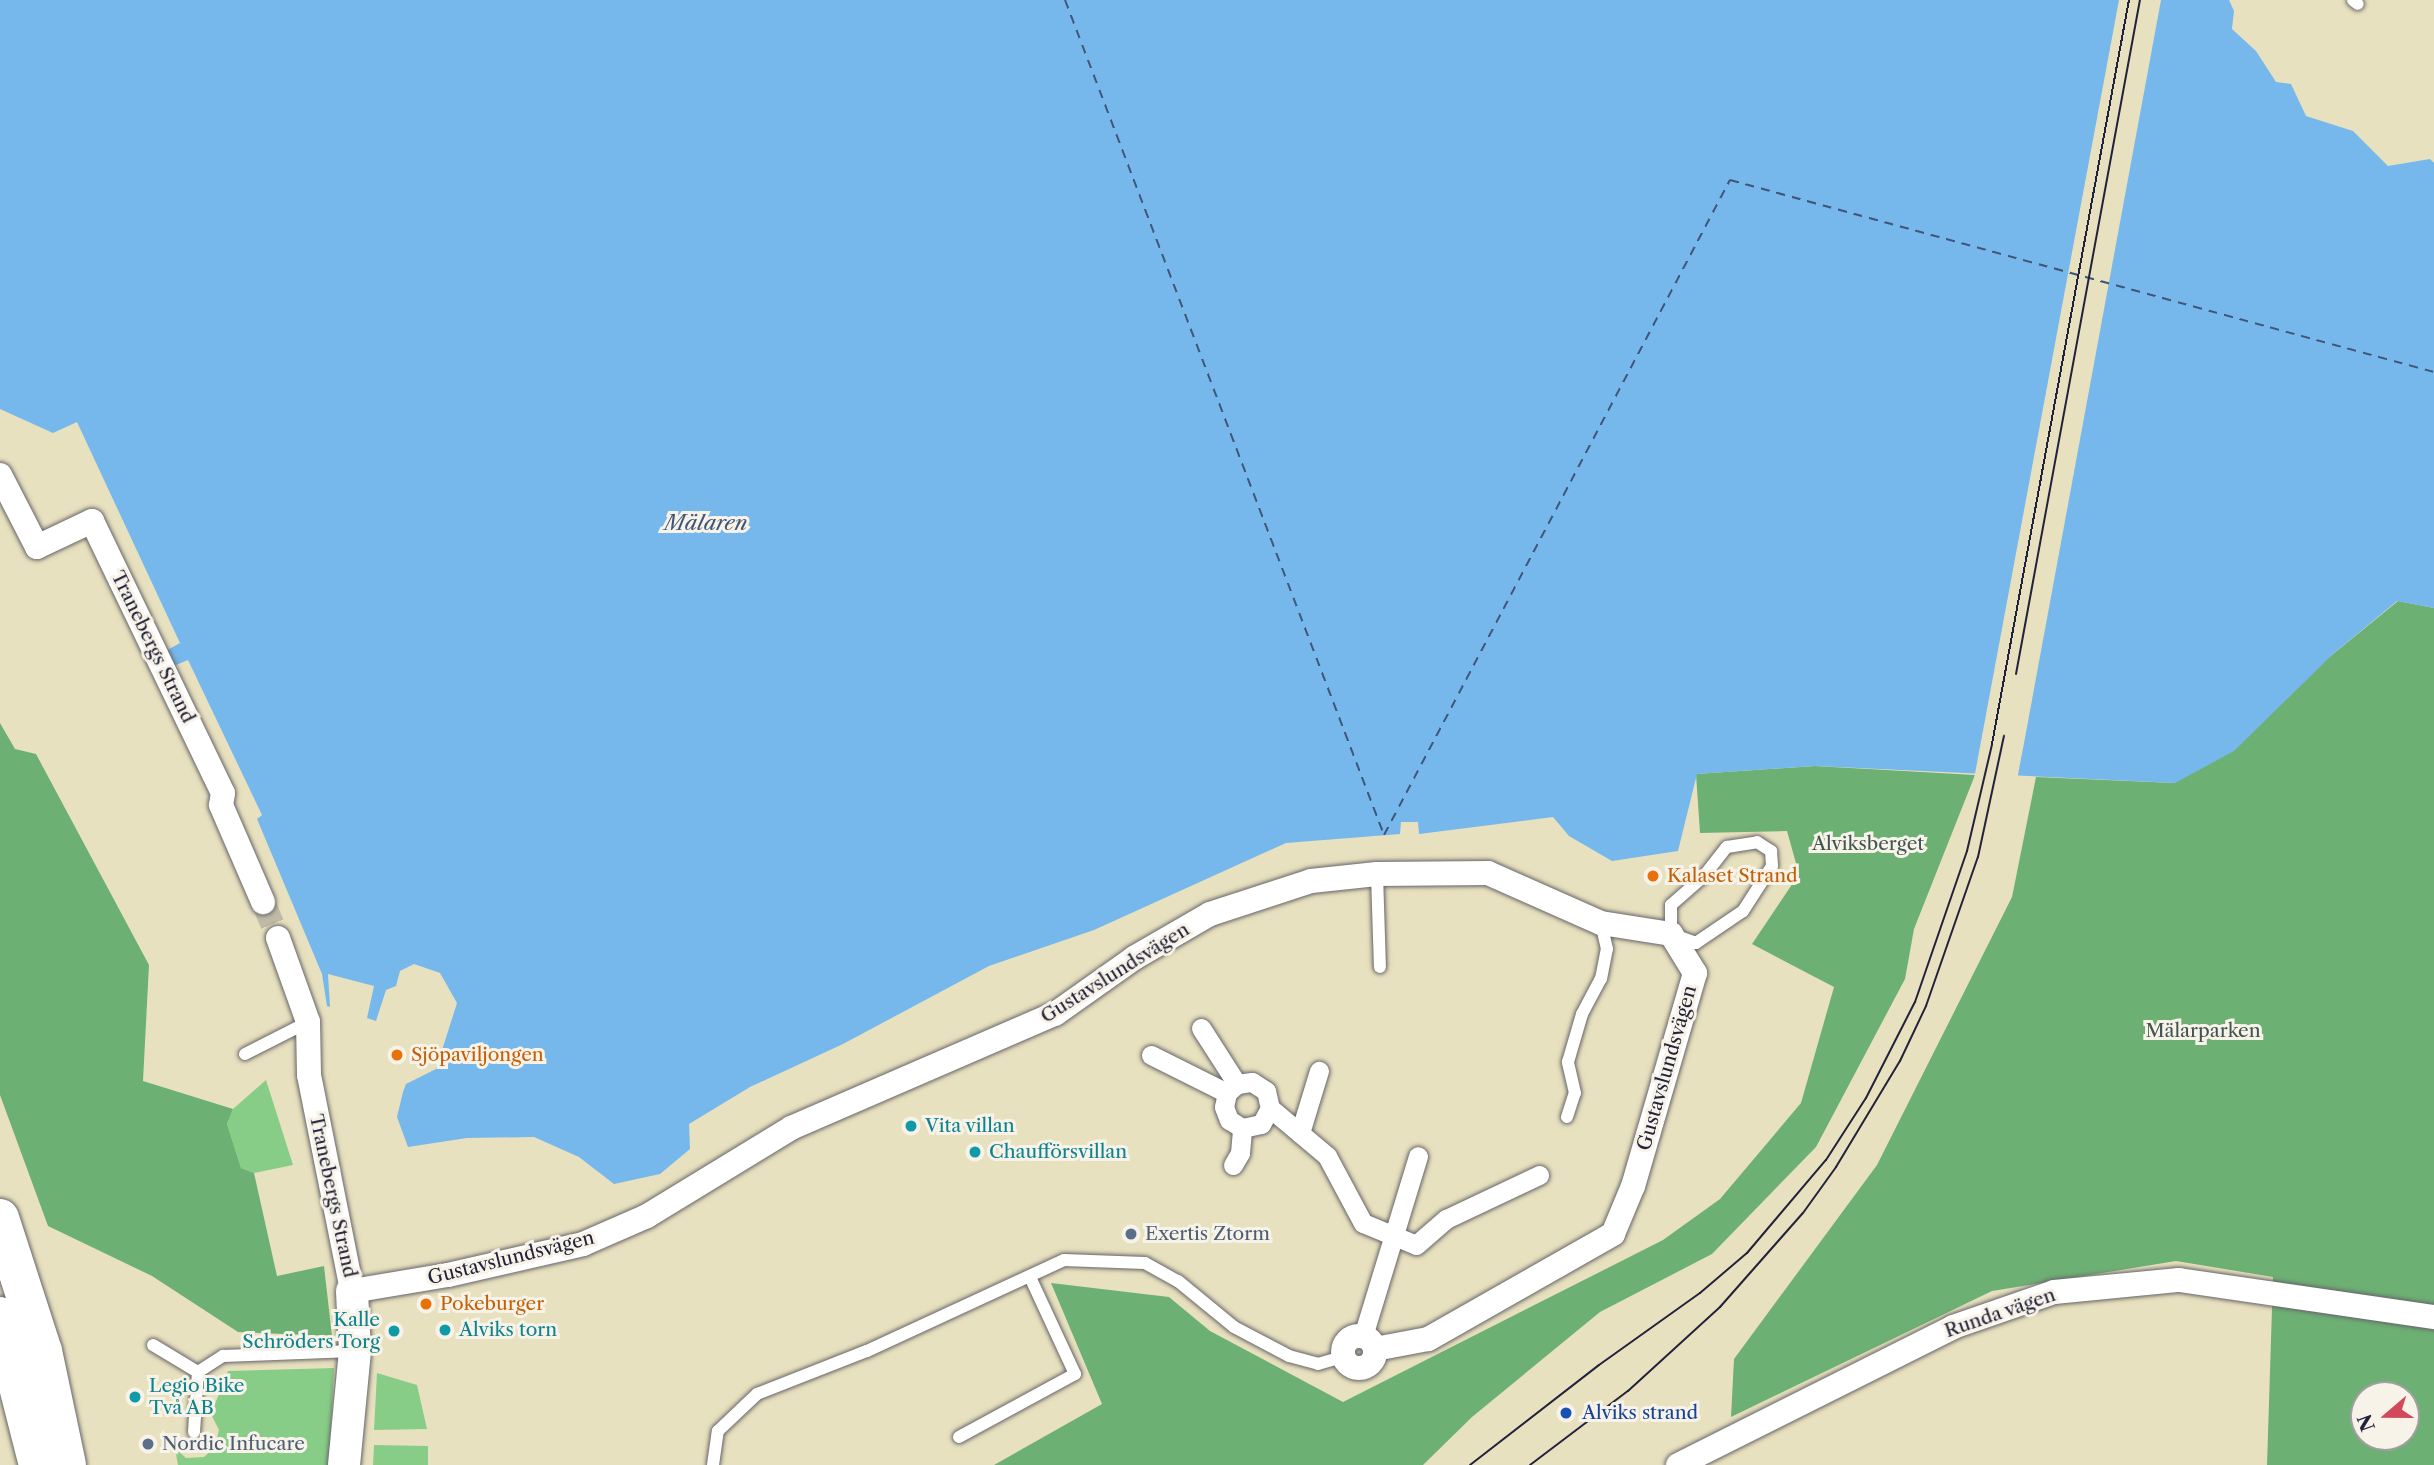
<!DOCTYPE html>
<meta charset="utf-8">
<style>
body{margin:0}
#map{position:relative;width:2434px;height:1465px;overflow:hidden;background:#e8e1bf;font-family:"Libre Caslon Text",serif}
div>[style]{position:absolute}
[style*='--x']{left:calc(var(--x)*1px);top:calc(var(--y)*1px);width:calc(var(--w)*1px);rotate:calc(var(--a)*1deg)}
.green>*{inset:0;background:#87cd88}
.forest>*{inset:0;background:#6db074}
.water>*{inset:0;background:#76b8eb}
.pier>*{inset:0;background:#e8e1bf}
.ferry>*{height:2px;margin-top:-1px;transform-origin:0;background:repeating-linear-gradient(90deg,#3f5679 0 9px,transparent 0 16px)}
.minor-tunnel>*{height:24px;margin-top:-12px;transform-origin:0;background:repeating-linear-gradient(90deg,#c0bba5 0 24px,transparent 0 36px)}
.roads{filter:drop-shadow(0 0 2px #676569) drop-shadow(0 0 2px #676569)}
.service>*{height:12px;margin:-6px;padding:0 6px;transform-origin:6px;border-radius:6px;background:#fff}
.pedestrian>*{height:19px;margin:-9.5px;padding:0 9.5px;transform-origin:9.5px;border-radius:9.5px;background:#fff}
.minor>*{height:24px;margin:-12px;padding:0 12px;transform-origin:12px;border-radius:12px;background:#fff}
.minor>.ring{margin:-12px;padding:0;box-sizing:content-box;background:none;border:24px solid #fff;border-radius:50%}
.tertiary>*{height:32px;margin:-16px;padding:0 16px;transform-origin:16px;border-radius:16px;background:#fff}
.primary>*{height:38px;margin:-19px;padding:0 19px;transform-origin:19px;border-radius:19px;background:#fff}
.tram>*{height:2px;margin:-1px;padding:0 1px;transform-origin:1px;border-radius:1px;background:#22223b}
.dots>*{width:19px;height:19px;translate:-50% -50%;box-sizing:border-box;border:4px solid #f7f3e8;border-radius:50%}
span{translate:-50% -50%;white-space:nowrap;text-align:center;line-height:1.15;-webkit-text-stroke:6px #f7f3e8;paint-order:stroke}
.street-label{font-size:19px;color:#22223b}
.park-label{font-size:19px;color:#405552}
.food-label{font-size:19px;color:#c56008}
.left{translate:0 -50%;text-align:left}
.culture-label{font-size:19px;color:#0d838f}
.right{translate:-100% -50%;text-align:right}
.service-label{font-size:19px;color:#4e5e75}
.transit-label{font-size:19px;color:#164399}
.water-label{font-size:21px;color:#3f5679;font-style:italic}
.north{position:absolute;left:2350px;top:1381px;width:70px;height:70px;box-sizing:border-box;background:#f7f3e8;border:2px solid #a29fa3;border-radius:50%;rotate:250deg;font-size:19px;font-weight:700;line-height:28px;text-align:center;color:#22223b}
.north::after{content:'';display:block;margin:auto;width:24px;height:32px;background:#d1495b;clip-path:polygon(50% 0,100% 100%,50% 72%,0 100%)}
</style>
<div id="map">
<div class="green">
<div style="clip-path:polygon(266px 1080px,293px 1165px,254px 1173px,241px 1168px,227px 1124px,233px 1109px)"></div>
<div style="clip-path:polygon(334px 1368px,329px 1465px,178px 1465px,175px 1448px,186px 1458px,204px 1457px,215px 1447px,219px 1430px,211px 1414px,228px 1371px)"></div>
<div style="clip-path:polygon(377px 1373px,417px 1385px,427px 1429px,374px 1430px)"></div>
<div style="clip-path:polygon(374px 1445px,428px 1446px,428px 1465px,373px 1465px)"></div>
</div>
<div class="forest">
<div style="clip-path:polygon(evenodd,2398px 601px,2434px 608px,2434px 1465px,2267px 1465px,2273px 1277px,2176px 1261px,1992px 1291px,1731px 1417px,1734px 1359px,1877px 1165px,2012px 897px,2036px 777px,2175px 783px,2398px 601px,2364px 1395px,2406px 1395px,2406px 1437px,2364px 1437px,2364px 1395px)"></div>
<div style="clip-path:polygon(0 723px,15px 749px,36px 754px,149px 965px,143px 1081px,233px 1109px,227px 1124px,241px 1168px,254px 1173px,277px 1276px,324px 1266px,332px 1336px,238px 1332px,152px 1276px,48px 1226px,0 1095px)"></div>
<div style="clip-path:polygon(1815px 766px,1975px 775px,1914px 929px,1905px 979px,1816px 1147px,1712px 1254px,1600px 1312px,1472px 1417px,1423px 1465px,994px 1465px,1102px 1404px,1051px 1283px,1169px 1297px,1210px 1331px,1343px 1402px,1663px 1240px,1720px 1199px,1801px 1103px,1834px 987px,1752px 944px,1799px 874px,1787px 831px,1700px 833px,1696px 774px)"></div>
</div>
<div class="water">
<div style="clip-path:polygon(0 0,2229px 0,2234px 11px,2232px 29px,2256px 51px,2276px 82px,2291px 84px,2306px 116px,2353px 131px,2388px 166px,2430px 159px,2434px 163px,2434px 608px,2397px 601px,2333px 654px,2234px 751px,2175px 783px,1815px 766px,1697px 774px,1678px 851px,1612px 861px,1569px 836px,1553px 817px,1419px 834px,1418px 822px,1401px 822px,1400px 834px,1286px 843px,1094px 930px,989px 966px,843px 1044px,750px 1087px,689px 1124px,690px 1149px,660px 1174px,614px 1184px,579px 1157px,534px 1137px,467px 1138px,408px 1147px,397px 1117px,403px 1092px,406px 1084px,436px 1069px,457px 1003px,440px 973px,414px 964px,400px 971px,396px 986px,386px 990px,376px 1021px,367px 1018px,374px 986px,328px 974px,330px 1007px,327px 1006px,322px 974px,257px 819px,262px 815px,188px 660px,169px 668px,162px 653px,180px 643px,77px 422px,53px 433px,0 409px)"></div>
</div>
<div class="pier">
<div style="clip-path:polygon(2119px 0,2161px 0,2027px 727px,2017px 780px,1974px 779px)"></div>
</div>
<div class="ferry">
<div style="--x:1065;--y:0;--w:894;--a:69.09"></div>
<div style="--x:1384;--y:835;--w:741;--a:-62.16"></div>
<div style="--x:1730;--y:180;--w:730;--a:15.26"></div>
</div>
<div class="minor-tunnel">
<div style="--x:263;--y:902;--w:39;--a:67"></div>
</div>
<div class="roads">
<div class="service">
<div style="--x:2353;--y:0;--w:6;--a:39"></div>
<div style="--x:1757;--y:842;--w:17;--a:33"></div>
<div style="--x:1771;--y:851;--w:15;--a:86"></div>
<div style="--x:1772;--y:866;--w:54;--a:122.8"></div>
<div style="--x:1743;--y:911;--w:57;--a:145.8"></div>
<div style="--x:1696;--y:943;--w:27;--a:-160"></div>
<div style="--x:1671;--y:934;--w:29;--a:-90"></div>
<div style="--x:1671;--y:905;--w:44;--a:-41.3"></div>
<div style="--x:1704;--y:876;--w:37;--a:-52"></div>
<div style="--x:1727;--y:847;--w:30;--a:-9"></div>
<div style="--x:1377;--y:874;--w:93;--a:88.2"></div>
<div style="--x:245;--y:1054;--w:71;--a:-26.9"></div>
<div style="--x:1567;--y:1117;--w:25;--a:-72"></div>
<div style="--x:1575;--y:1093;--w:32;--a:-103"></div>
<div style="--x:1568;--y:1062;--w:50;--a:-73.7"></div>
<div style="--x:1582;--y:1014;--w:40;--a:-62"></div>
<div style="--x:1601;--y:979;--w:31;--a:-79"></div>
<div style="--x:1607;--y:949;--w:27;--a:-103"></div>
<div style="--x:153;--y:1345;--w:52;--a:31"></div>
<div style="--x:198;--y:1372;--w:30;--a:-33"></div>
<div style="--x:223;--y:1356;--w:130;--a:-2.2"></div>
<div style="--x:194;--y:1432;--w:60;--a:-86.2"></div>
<div style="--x:959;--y:1437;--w:132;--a:-28.5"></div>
<div style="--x:1075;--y:1374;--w:105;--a:-114.9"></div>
<div style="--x:713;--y:1465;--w:34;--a:-82"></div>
<div style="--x:718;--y:1431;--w:54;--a:-43.5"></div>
<div style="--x:757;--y:1394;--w:118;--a:-21.4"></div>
<div style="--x:867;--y:1351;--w:217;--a:-24.8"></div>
<div style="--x:1064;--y:1260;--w:81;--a:2.1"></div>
<div style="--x:1145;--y:1263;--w:38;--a:29"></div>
<div style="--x:1178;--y:1281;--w:72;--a:39.4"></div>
<div style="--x:1234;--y:1327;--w:62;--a:27.8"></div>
<div style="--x:1289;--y:1356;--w:30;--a:15"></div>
<div style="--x:1318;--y:1364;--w:26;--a:-16"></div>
</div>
<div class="pedestrian">
<div style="--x:1201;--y:1028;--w:67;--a:57.3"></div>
<div style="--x:1151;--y:1055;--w:85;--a:26.6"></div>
<div style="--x:1270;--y:1108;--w:18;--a:119"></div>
<div style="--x:1261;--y:1124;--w:19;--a:168"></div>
<div style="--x:1242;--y:1128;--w:15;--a:-148"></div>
<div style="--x:1229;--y:1120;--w:14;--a:-111"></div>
<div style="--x:1224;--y:1107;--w:14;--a:-78"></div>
<div style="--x:1227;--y:1093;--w:13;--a:-42"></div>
<div style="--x:1237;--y:1084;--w:15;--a:-8"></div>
<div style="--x:1252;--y:1082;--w:17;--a:33"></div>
<div style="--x:1266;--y:1091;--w:17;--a:77"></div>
<div style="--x:1270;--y:1108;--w:75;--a:40.1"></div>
<div style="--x:1327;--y:1156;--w:76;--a:61.8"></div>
<div style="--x:1363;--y:1223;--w:57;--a:22.5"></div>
<div style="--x:1416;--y:1245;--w:40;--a:-41"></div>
<div style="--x:1446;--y:1219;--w:103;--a:-25.3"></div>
<div style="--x:1300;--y:1133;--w:65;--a:-73"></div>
<div style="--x:1233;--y:1165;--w:14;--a:-60"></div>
<div style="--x:1240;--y:1153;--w:25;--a:-85"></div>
<div style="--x:1363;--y:1336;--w:188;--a:-73"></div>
</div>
<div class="minor">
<div style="--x:0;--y:475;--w:81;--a:62.8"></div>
<div style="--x:37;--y:547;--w:61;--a:-25.3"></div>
<div style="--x:92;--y:521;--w:302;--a:64.3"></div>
<div style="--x:223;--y:793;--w:12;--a:99"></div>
<div style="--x:221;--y:805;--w:106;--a:66.6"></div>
<div style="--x:278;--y:938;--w:89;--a:70.3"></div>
<div style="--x:308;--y:1022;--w:53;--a:88.9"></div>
<div style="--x:309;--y:1075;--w:220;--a:78.7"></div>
<div style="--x:352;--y:1291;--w:97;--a:-9.5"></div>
<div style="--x:448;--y:1275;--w:139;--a:-12.9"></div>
<div style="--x:583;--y:1244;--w:70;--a:-23.6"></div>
<div style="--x:647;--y:1216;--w:169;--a:-31.4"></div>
<div style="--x:791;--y:1128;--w:288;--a:-23.4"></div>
<div style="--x:1055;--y:1014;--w:97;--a:-35.3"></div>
<div style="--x:1134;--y:958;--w:88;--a:-30.1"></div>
<div style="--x:1210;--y:914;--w:106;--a:-18.1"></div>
<div style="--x:1311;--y:881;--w:66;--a:-6.1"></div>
<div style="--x:1377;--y:874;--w:111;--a:-0.5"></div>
<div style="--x:1488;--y:873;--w:124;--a:23.9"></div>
<div style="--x:1601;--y:923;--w:71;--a:8.9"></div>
<div style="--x:1671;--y:934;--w:46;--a:58.4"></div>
<div style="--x:1695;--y:973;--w:222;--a:106.2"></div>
<div style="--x:1633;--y:1186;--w:52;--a:112.6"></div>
<div style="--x:1613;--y:1234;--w:213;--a:150.4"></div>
<div style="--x:1428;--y:1339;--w:54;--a:169.3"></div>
<div class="ring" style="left:1343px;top:1336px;width:8px;height:8px"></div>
<div style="--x:1678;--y:1465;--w:308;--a:-26.6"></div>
<div style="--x:1953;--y:1327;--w:107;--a:-19.1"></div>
<div style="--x:2054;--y:1292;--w:126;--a:-5.5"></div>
<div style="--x:2179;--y:1280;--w:258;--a:8.3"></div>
</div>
<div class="tertiary">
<div style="--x:344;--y:1465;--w:115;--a:-84.5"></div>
<div style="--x:355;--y:1351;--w:60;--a:-92.9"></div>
</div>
<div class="primary">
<div style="--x:0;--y:1218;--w:140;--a:72.1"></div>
<div style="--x:43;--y:1351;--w:116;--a:78.1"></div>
<div style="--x:0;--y:1316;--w:154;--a:75.7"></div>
</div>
</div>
<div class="tram">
<div style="--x:2016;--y:674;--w:685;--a:-79.58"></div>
<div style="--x:1470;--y:1465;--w:163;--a:-37.8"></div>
<div style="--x:1599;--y:1365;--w:124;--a:-35.5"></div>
<div style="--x:1700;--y:1293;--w:62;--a:-40.4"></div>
<div style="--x:1747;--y:1253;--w:122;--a:-49.7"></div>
<div style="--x:1826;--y:1160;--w:74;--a:-57.2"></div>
<div style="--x:1866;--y:1098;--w:108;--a:-63"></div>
<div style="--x:1915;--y:1002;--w:160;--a:-71"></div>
<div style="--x:1967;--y:851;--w:110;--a:-76.8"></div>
<div style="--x:1992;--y:744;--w:757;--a:-79.57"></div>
<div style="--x:1530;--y:1465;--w:123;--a:-37.1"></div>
<div style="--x:1628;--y:1391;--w:125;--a:-42.4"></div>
<div style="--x:1720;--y:1307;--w:125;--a:-48.6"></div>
<div style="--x:1803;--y:1213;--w:57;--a:-54.3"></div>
<div style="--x:1836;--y:1167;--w:124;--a:-58.9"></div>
<div style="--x:1900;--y:1061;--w:61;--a:-64.7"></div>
<div style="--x:1926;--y:1006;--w:158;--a:-70.8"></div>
<div style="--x:1978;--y:857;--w:124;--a:-77.9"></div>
</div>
<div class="dots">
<div style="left:1653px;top:876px;background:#e8710a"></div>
<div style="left:397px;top:1055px;background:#e8710a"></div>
<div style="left:911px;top:1126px;background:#0f9aa8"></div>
<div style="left:975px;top:1152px;background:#0f9aa8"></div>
<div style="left:1131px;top:1234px;background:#5c6f8a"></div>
<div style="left:426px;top:1304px;background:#e8710a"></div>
<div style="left:445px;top:1330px;background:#0f9aa8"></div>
<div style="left:394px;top:1331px;background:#0f9aa8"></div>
<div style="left:135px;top:1397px;background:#0f9aa8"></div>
<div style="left:1566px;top:1413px;background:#1a4fb4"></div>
<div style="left:148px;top:1444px;background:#5c6f8a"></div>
</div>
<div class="street-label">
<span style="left:153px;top:647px;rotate:64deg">Tranebergs Strand</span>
<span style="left:1115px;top:973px;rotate:-32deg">Gustavslundsvägen</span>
<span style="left:1667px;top:1068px;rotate:-74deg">Gustavslundsvägen</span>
<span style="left:333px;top:1196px;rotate:78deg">Tranebergs Strand</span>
<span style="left:511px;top:1258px;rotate:-14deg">Gustavslundsvägen</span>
<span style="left:2000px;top:1313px;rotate:-19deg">Runda vägen</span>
</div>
<div class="park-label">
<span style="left:1868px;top:844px">Alviksberget</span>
<span style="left:2203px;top:1031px">Mälarparken</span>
</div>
<div class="food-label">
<span class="left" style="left:1667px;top:876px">Kalaset Strand</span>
<span class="left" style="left:411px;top:1055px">Sjöpaviljongen</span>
<span class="left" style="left:440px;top:1304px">Pokeburger</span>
</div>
<div class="culture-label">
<span class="left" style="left:925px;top:1126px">Vita villan</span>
<span class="left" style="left:989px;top:1152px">Chaufförsvillan</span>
<span class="right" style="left:380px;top:1331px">Kalle<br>Schröders Torg</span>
<span class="left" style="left:459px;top:1330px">Alviks torn</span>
<span class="left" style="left:149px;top:1397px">Legio Bike<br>Två AB</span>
</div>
<div class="service-label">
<span class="left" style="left:1145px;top:1234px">Exertis Ztorm</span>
<span class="left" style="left:162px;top:1444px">Nordic Infucare</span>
</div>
<div class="transit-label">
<span class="left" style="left:1582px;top:1413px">Alviks strand</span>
</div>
<div class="water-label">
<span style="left:706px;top:523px">Mälaren</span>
</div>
<div class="north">N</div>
</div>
